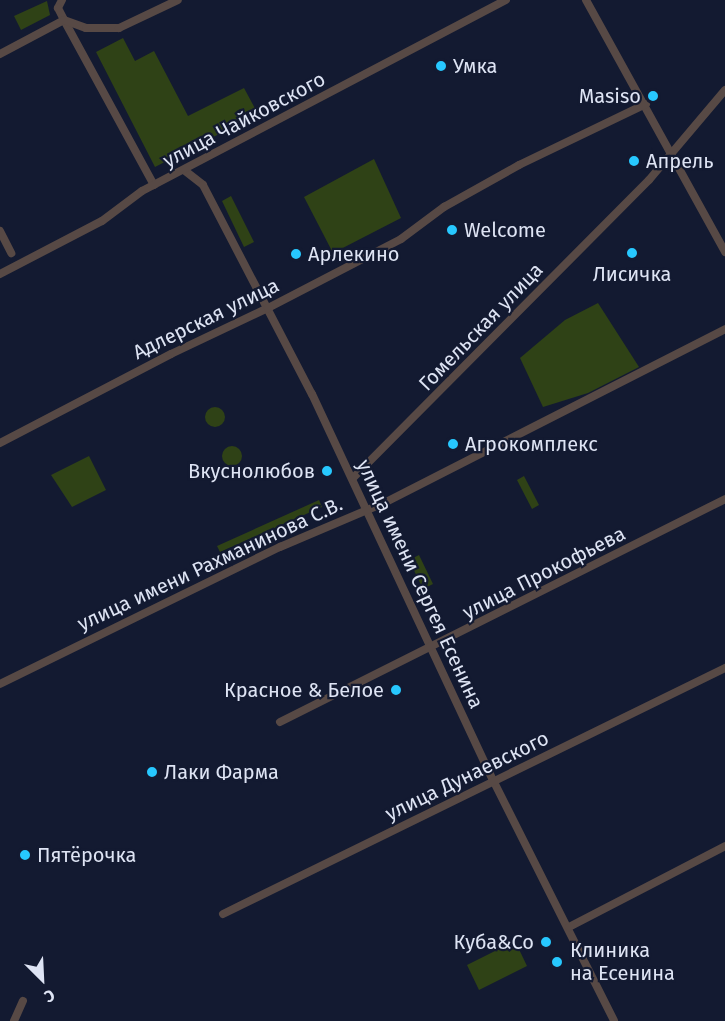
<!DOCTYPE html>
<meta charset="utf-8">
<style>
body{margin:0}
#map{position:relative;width:725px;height:1021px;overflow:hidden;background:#131a31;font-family:"Fira Sans",sans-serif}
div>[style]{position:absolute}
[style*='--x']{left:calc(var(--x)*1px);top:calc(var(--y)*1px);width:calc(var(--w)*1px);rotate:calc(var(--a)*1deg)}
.green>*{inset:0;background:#2f4216}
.round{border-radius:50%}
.minor>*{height:8px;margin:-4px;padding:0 4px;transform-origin:4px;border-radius:4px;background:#574945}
.dots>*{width:16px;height:16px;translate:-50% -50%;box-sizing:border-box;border:3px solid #131a31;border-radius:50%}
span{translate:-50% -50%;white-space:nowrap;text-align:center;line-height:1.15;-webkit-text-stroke:4.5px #131a31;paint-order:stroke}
.poi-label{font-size:20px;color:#dee4f4}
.left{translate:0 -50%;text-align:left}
.right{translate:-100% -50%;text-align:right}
.street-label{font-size:20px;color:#dee4f4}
.north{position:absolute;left:12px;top:949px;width:60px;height:60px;-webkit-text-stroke:4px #131a31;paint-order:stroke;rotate:156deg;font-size:16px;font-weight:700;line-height:24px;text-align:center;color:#dee4f4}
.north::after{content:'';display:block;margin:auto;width:21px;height:27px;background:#dee4f4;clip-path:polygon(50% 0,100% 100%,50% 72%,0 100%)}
</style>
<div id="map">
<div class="green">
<div style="clip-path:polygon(47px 1px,50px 15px,21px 30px,14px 16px)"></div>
<div style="clip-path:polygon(123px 38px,135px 61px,154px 51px,188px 116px,244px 88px,258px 114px,155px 167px,96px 52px)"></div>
<div style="clip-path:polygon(374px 159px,401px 218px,333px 253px,304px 197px)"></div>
<div style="clip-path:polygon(231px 196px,254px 242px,244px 247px,222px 201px)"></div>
<div style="clip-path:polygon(598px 303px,639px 367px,588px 393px,543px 407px,520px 358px,565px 320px)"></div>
<div class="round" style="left:205px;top:407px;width:20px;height:20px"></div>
<div class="round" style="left:222px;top:446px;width:20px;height:20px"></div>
<div style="clip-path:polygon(89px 456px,106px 490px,72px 507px,51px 475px)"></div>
<div style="clip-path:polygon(524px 476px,539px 505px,532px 509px,517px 480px)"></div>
<div style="clip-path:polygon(319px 500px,322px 507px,220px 552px,217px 546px)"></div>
<div style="clip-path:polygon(419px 555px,433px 584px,423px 589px,409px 560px)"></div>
<div style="clip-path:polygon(515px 941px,527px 966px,479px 990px,467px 965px)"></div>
</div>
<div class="minor">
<div style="--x:62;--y:0;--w:9;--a:117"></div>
<div style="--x:58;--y:8;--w:13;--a:63"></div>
<div style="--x:64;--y:20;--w:188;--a:61.4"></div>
<div style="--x:586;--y:0;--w:288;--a:61.1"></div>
<div style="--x:0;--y:54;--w:72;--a:-28"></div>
<div style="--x:64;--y:20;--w:23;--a:20"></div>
<div style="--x:86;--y:28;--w:33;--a:0"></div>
<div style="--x:119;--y:28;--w:65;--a:-25.4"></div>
<div style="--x:184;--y:170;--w:24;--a:38"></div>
<div style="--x:203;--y:185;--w:236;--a:62.5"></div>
<div style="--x:312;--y:394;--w:429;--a:64.9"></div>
<div style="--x:494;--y:782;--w:267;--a:63.3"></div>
<div style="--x:0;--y:231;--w:25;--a:63"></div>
<div style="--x:0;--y:274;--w:115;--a:-27.5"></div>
<div style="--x:102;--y:221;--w:50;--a:-36.9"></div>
<div style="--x:142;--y:191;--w:411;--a:-27.7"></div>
<div style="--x:0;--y:443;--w:193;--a:-27.5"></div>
<div style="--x:171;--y:354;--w:107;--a:-25.4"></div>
<div style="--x:268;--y:308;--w:150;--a:-27.4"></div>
<div style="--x:401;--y:239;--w:54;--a:-36.7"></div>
<div style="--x:444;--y:207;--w:86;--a:-29.2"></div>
<div style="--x:519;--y:165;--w:141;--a:-25.7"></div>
<div style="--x:353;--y:478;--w:420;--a:-45.2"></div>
<div style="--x:649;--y:180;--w:118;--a:-49.8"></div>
<div style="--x:0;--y:684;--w:312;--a:-26.1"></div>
<div style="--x:280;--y:547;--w:115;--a:-23"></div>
<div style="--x:386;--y:502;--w:381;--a:-27"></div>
<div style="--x:280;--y:722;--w:498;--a:-26.6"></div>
<div style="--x:223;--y:914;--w:559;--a:-26.11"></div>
<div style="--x:569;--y:927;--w:176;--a:-27.4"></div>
<div style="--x:14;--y:1021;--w:22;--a:-66"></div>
</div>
<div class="dots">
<div style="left:441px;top:66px;background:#27c8ff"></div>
<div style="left:653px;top:96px;background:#27c8ff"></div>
<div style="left:634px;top:161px;background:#27c8ff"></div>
<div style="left:452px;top:230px;background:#27c8ff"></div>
<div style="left:632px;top:253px;background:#27c8ff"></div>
<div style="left:296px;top:254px;background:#27c8ff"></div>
<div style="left:453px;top:444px;background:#27c8ff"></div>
<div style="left:327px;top:471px;background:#27c8ff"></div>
<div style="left:396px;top:690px;background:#27c8ff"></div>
<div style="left:152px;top:772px;background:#27c8ff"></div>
<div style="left:25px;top:855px;background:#27c8ff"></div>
<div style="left:546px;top:942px;background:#27c8ff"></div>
<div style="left:557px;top:962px;background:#27c8ff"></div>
</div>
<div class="poi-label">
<span class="left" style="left:453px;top:66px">Умка</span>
<span class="right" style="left:641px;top:96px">Masiso</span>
<span class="left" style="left:646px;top:161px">Апрель</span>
<span class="left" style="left:464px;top:230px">Welcome</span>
<span class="left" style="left:308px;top:254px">Арлекино</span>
<span style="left:632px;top:274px">Лисичка</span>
<span class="left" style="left:465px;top:444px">Агрокомплекс</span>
<span class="right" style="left:315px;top:471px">Вкуснолюбов</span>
<span class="right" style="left:384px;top:690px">Красное &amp; Белое</span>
<span class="left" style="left:164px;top:772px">Лаки Фарма</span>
<span class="left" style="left:37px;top:855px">Пятёрочка</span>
<span class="right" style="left:534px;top:942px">Куба&amp;Co</span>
<span class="left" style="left:570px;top:962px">Клиника<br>на Есенина</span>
</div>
<div class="street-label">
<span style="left:244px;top:120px;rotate:-28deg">улица Чайковского</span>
<span style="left:206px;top:319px;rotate:-26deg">Адлерская улица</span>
<span style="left:481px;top:327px;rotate:-46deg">Гомельская улица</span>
<span style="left:210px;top:564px;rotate:-25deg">улица имени Рахманинова С.В.</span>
<span style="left:544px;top:573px;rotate:-27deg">улица Прокофьева</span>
<span style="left:420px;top:584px;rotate:65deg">улица имени Сергея Есенина</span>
<span style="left:467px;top:776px;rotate:-26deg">улица Дунаевского</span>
</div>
<div class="north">С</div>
</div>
